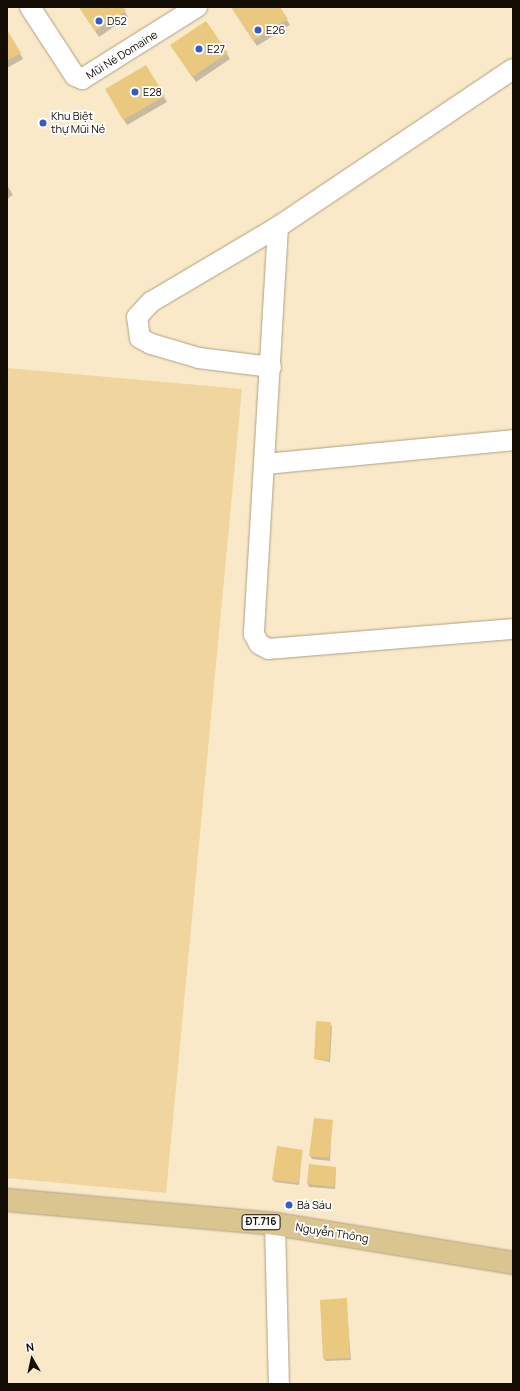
<!DOCTYPE html>
<meta charset="utf-8">
<style>
body{margin:0}
#map{position:relative;width:520px;height:1391px;overflow:hidden;background:#f9e9c8;font-family:Manrope,sans-serif}
div>[style]{position:absolute}
[style*='--x']{left:calc(var(--x)*1px);top:calc(var(--y)*1px);width:calc(var(--w)*1px);rotate:calc(var(--a)*1deg)}
.green>*{inset:0;background:#f0d59e}
.shadow>*{inset:0;background:#0003}
.building>*{inset:0;background:#eac880}
.roads{filter:drop-shadow(0 0 1px #afa081) drop-shadow(0 0 1px #afa081)}
.minor>*{height:20px;margin:-10px;padding:0 10px;transform-origin:10px;border-radius:10px;background:#fff}
.primary>*{height:22px;margin:-11px;padding:0 11px;transform-origin:11px;border-radius:11px;background:#dac490}
.dots>*{width:11px;height:11px;translate:-50% -50%;box-sizing:border-box;border:2px solid #fff;border-radius:50%}
span{translate:-50% -50%;white-space:nowrap;text-align:center;line-height:1.15;-webkit-text-stroke:3.5px #fff;paint-order:stroke}
.shield-label span{padding:1px 3px;background:#fff;border:1px solid;border-radius:3px;-webkit-text-stroke-width:0}
.shield-label{font-size:10px;color:#130d03;font-weight:700}
.poi-label{font-size:11px;color:#130d03}
.left{translate:0 -50%;text-align:left}
.street-label{font-size:11px;color:#130d03}
.frame{position:absolute;inset:0;border:8px solid #130d03;pointer-events:none}
.north{position:absolute;left:12px;top:1339px;width:40px;height:40px;-webkit-text-stroke:3px #fff;paint-order:stroke;rotate:351deg;font-size:11px;font-weight:700;line-height:16px;text-align:center;color:#130d03}
.north::after{content:'';display:block;margin:auto;width:14px;height:18px;background:#130d03;clip-path:polygon(50% 0,100% 100%,50% 72%,0 100%)}
</style>
<div id="map">
<div class="green">
<div style="clip-path:polygon(7px 368px,242px 389px,166px 1193px,7px 1178px)"></div>
</div>
<div class="shadow">
<div style="clip-path:polygon(79px 7px,122px 7px,128px 17px,99px 37px)"></div>
<div style="clip-path:polygon(233px 7px,279px 7px,290px 25px,257px 46px)"></div>
<div style="clip-path:polygon(7px 32px,23px 59px,7px 68px)"></div>
<div style="clip-path:polygon(175px 51px,227px 54px,230px 59px,196px 82px)"></div>
<div style="clip-path:polygon(146px 67px,167px 102px,127px 125px,107px 90px)"></div>
<div style="clip-path:polygon(7px 185px,13px 195px,7px 199px)"></div>
<div style="clip-path:polygon(317px 1022px,332px 1026px,330px 1062px,315px 1059px)"></div>
<div style="clip-path:polygon(332px 1121px,330px 1161px,312px 1159px,310px 1156px)"></div>
<div style="clip-path:polygon(302px 1151px,299px 1185px,275px 1182px,273px 1180px)"></div>
<div style="clip-path:polygon(336px 1168px,335px 1189px,309px 1187px,308px 1184px)"></div>
<div style="clip-path:polygon(346px 1299px,351px 1360px,326px 1361px,324px 1359px)"></div>
</div>
<div class="building">
<div style="clip-path:polygon(79px 7px,123px 7px,126px 11px,95px 31px)"></div>
<div style="clip-path:polygon(231px 7px,280px 7px,288px 19px,253px 41px)"></div>
<div style="clip-path:polygon(206px 21px,228px 53px,192px 77px,170px 45px)"></div>
<div style="clip-path:polygon(7px 30px,21px 53px,7px 61px)"></div>
<div style="clip-path:polygon(146px 65px,165px 96px,123px 120px,105px 89px)"></div>
<div style="clip-path:polygon(316px 1021px,331px 1022px,329px 1060px,314px 1059px)"></div>
<div style="clip-path:polygon(314px 1118px,333px 1120px,329px 1158px,309px 1156px)"></div>
<div style="clip-path:polygon(277px 1146px,303px 1150px,298px 1183px,272px 1180px)"></div>
<div style="clip-path:polygon(309px 1164px,336px 1167px,334px 1187px,307px 1184px)"></div>
<div style="clip-path:polygon(347px 1298px,350px 1358px,323px 1359px,320px 1300px)"></div>
</div>
<div class="roads">
<div class="minor">
<div style="--x:30;--y:7;--w:82;--a:56.9"></div>
<div style="--x:75;--y:76;--w:8;--a:23"></div>
<div style="--x:82;--y:79;--w:136;--a:-32.1"></div>
<div style="--x:513;--y:69;--w:283;--a:146.1"></div>
<div style="--x:278;--y:227;--w:408;--a:93.4"></div>
<div style="--x:254;--y:634;--w:11;--a:63"></div>
<div style="--x:259;--y:644;--w:11;--a:27"></div>
<div style="--x:269;--y:649;--w:245;--a:-4.7"></div>
<div style="--x:271;--y:367;--w:73;--a:-172.9"></div>
<div style="--x:199;--y:358;--w:50;--a:-163.7"></div>
<div style="--x:151;--y:344;--w:13;--a:-151"></div>
<div style="--x:140;--y:338;--w:21;--a:-98"></div>
<div style="--x:137;--y:317;--w:21;--a:-47"></div>
<div style="--x:151;--y:302;--w:147;--a:-30.6"></div>
<div style="--x:265;--y:464;--w:249;--a:-5.5"></div>
<div style="--x:275;--y:1224;--w:160;--a:88.6"></div>
</div>
<div class="primary">
<div style="--x:7;--y:1200;--w:269;--a:5.1"></div>
<div style="--x:275;--y:1224;--w:241;--a:9.3"></div>
</div>
</div>
<div class="dots">
<div style="left:99px;top:21px;background:#335bcb"></div>
<div style="left:258px;top:30px;background:#335bcb"></div>
<div style="left:199px;top:49px;background:#335bcb"></div>
<div style="left:135px;top:92px;background:#335bcb"></div>
<div style="left:43px;top:123px;background:#335bcb"></div>
<div style="left:289px;top:1205px;background:#335bcb"></div>
</div>
<div class="shield-label">
<span style="left:261px;top:1222px">ĐT.716</span>
</div>
<div class="poi-label">
<span class="left" style="left:107px;top:21px">D52</span>
<span class="left" style="left:266px;top:30px">E26</span>
<span class="left" style="left:207px;top:49px">E27</span>
<span class="left" style="left:143px;top:92px">E28</span>
<span class="left" style="left:51px;top:123px">Khu Biệt<br>thự Mũi Né</span>
<span class="left" style="left:297px;top:1205px">Bà Sáu</span>
</div>
<div class="street-label">
<span style="left:122px;top:55px;rotate:-32deg">Mũi Né Domaine</span>
<span style="left:332px;top:1233px;rotate:9deg">Nguyễn Thông</span>
</div>
<div class="frame"></div>
<div class="north">N</div>
</div>
